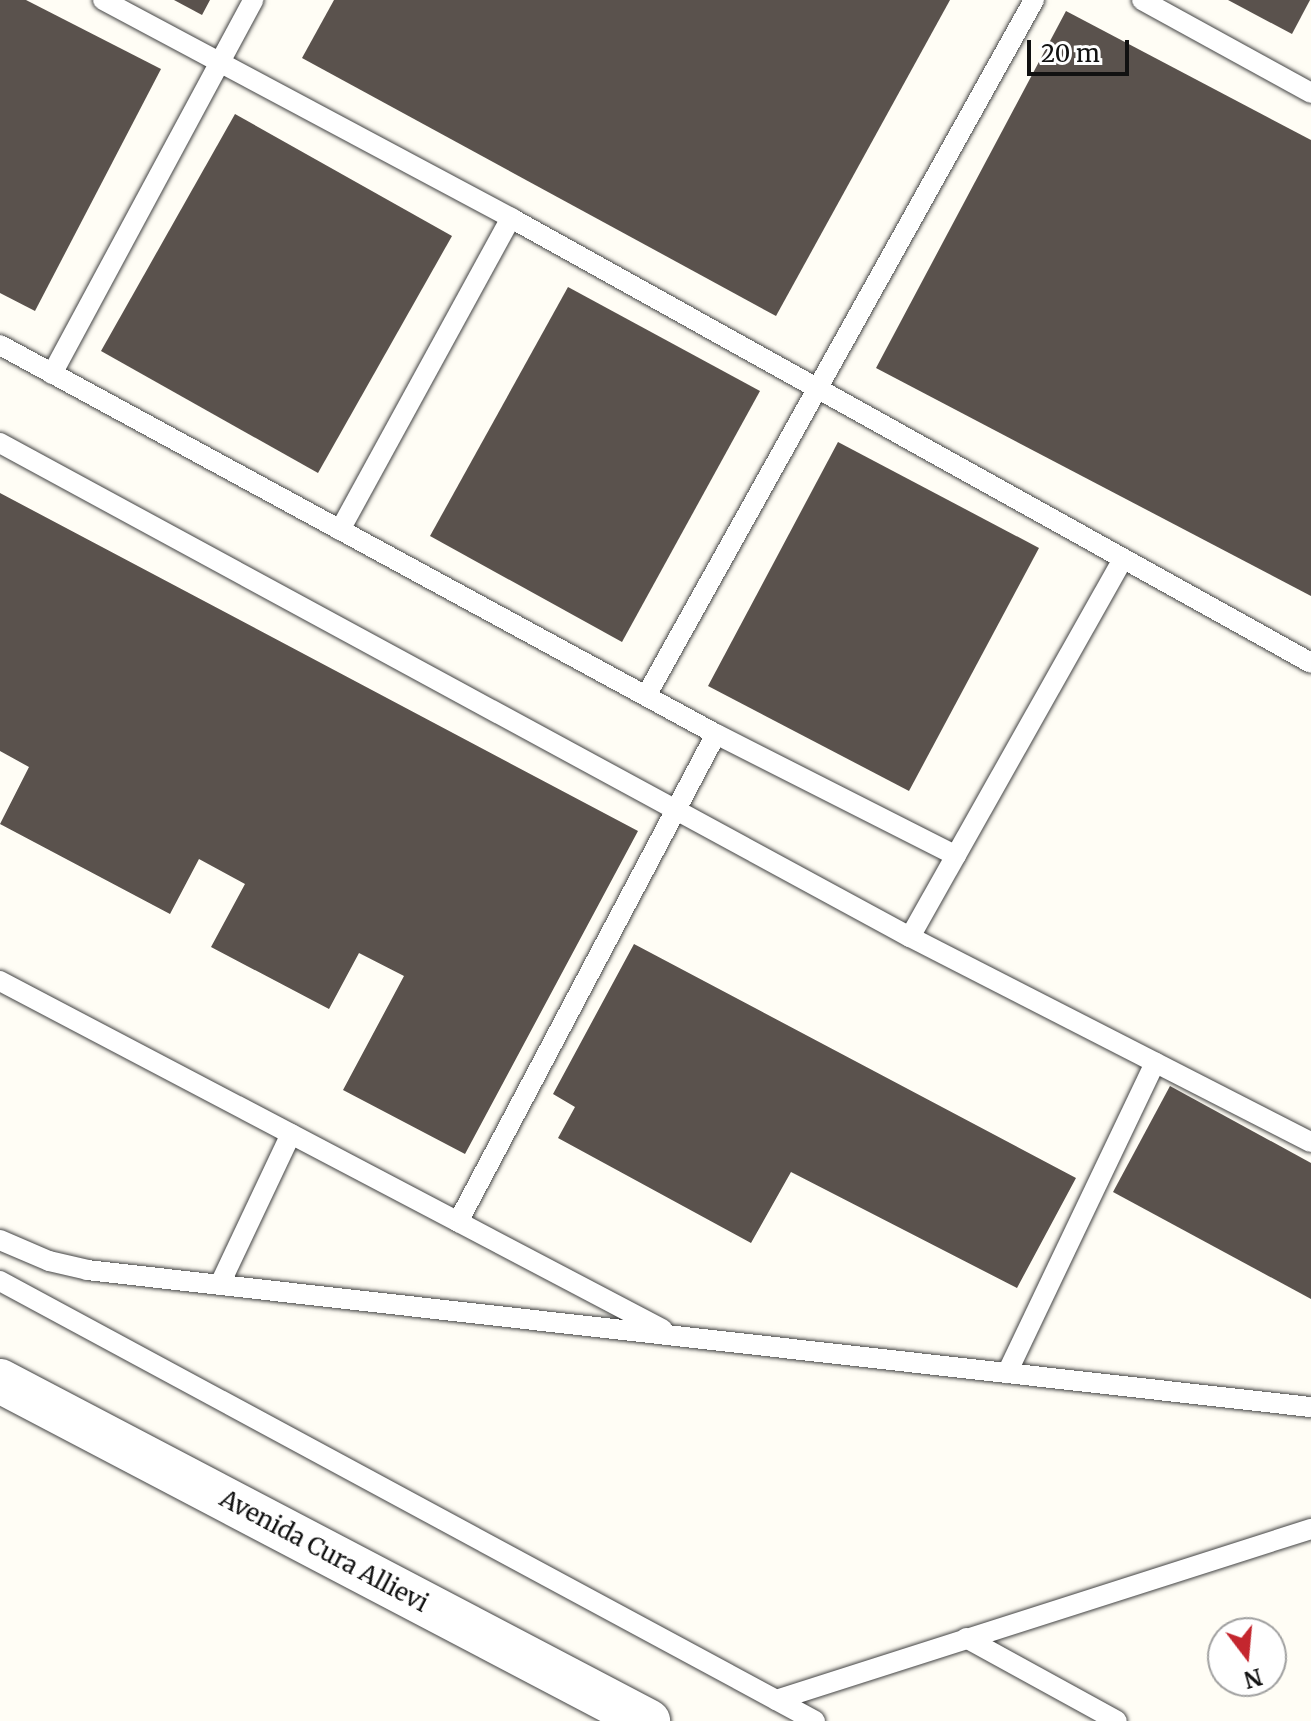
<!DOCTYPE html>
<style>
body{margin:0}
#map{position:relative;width:1311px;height:1721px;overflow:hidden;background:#fffdf5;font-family:Merriweather,serif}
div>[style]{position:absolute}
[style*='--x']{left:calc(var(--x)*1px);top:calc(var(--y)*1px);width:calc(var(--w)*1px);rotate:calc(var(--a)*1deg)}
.building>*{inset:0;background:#5a524d}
.roads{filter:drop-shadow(0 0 2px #444) drop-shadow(0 0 2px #444)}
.service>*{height:20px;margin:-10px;padding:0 10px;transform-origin:10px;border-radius:10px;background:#fff}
.tertiary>*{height:44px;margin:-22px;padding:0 22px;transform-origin:22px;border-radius:22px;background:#fff}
span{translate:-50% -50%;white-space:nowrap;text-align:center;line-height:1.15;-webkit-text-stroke:8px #fff;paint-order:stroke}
.street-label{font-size:24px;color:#111}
.north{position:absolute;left:1207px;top:1617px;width:80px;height:80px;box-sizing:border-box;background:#fff;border:2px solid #a0a0a0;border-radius:50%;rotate:164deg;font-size:22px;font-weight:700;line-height:32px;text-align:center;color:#111}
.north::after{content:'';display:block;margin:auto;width:28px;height:36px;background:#c4262e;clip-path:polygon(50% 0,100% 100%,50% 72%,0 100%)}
.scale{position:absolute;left:1027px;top:40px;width:102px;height:36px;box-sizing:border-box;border:4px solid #111;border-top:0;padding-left:10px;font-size:24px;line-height:28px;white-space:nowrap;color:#111;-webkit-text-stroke:6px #fff;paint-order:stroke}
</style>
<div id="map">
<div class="building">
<div style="clip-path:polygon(0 0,26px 0,161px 69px,35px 311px,0 293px)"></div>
<div style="clip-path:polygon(174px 0,210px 0,202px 15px)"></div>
<div style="clip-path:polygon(334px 0,950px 0,776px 316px,302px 58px)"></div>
<div style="clip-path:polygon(1228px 0,1310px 0,1292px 34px)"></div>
<div style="clip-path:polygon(1066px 11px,1311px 140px,1311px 596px,876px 368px)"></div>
<div style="clip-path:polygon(235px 114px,452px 236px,318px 473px,101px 351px)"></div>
<div style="clip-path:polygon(568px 287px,760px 391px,622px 642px,430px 536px)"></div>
<div style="clip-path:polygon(838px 442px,1039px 548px,909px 791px,708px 686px)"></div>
<div style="clip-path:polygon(0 493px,638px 831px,465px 1154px,343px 1090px,404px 976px,359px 953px,329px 1009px,211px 947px,245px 884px,199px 859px,170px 914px,0 824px,29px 767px,0 751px)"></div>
<div style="clip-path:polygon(634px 944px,1076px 1178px,1017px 1288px,791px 1172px,751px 1243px,558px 1138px,575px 1107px,553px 1094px)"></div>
<div style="clip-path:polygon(1170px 1086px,1311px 1163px,1311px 1299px,1113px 1192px)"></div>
</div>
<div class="roads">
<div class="service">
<div style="--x:103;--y:0;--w:463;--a:28.1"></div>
<div style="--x:511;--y:218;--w:915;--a:29.08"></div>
<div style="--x:1142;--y:0;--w:193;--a:28.8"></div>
<div style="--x:0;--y:345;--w:815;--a:28.52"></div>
<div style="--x:716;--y:734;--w:269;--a:26.9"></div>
<div style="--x:52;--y:374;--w:425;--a:-61.7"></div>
<div style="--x:0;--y:443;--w:1035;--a:28.5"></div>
<div style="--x:910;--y:937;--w:450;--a:27.1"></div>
<div style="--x:340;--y:530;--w:356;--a:-61.3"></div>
<div style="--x:646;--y:696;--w:797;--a:-60.86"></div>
<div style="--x:910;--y:937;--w:434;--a:-60.6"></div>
<div style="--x:0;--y:981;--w:748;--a:27.73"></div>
<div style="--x:458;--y:1222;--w:552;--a:-62.14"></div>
<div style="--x:0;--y:1240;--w:53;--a:23.2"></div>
<div style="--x:49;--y:1261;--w:39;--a:13"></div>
<div style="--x:87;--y:1270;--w:1232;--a:6.39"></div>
<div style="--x:0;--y:1281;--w:926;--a:28.36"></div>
<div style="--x:220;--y:1284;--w:166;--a:-64.7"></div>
<div style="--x:1007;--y:1373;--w:344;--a:-64.5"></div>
<div style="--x:966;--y:1638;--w:172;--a:28.8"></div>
<div style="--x:776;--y:1700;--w:562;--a:-17.73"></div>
</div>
<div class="tertiary">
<div style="--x:0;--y:1381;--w:732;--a:27.69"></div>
</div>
</div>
<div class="street-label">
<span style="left:324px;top:1551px;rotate:28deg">Avenida Cura Allievi</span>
</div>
<div class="north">N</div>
<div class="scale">20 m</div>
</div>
